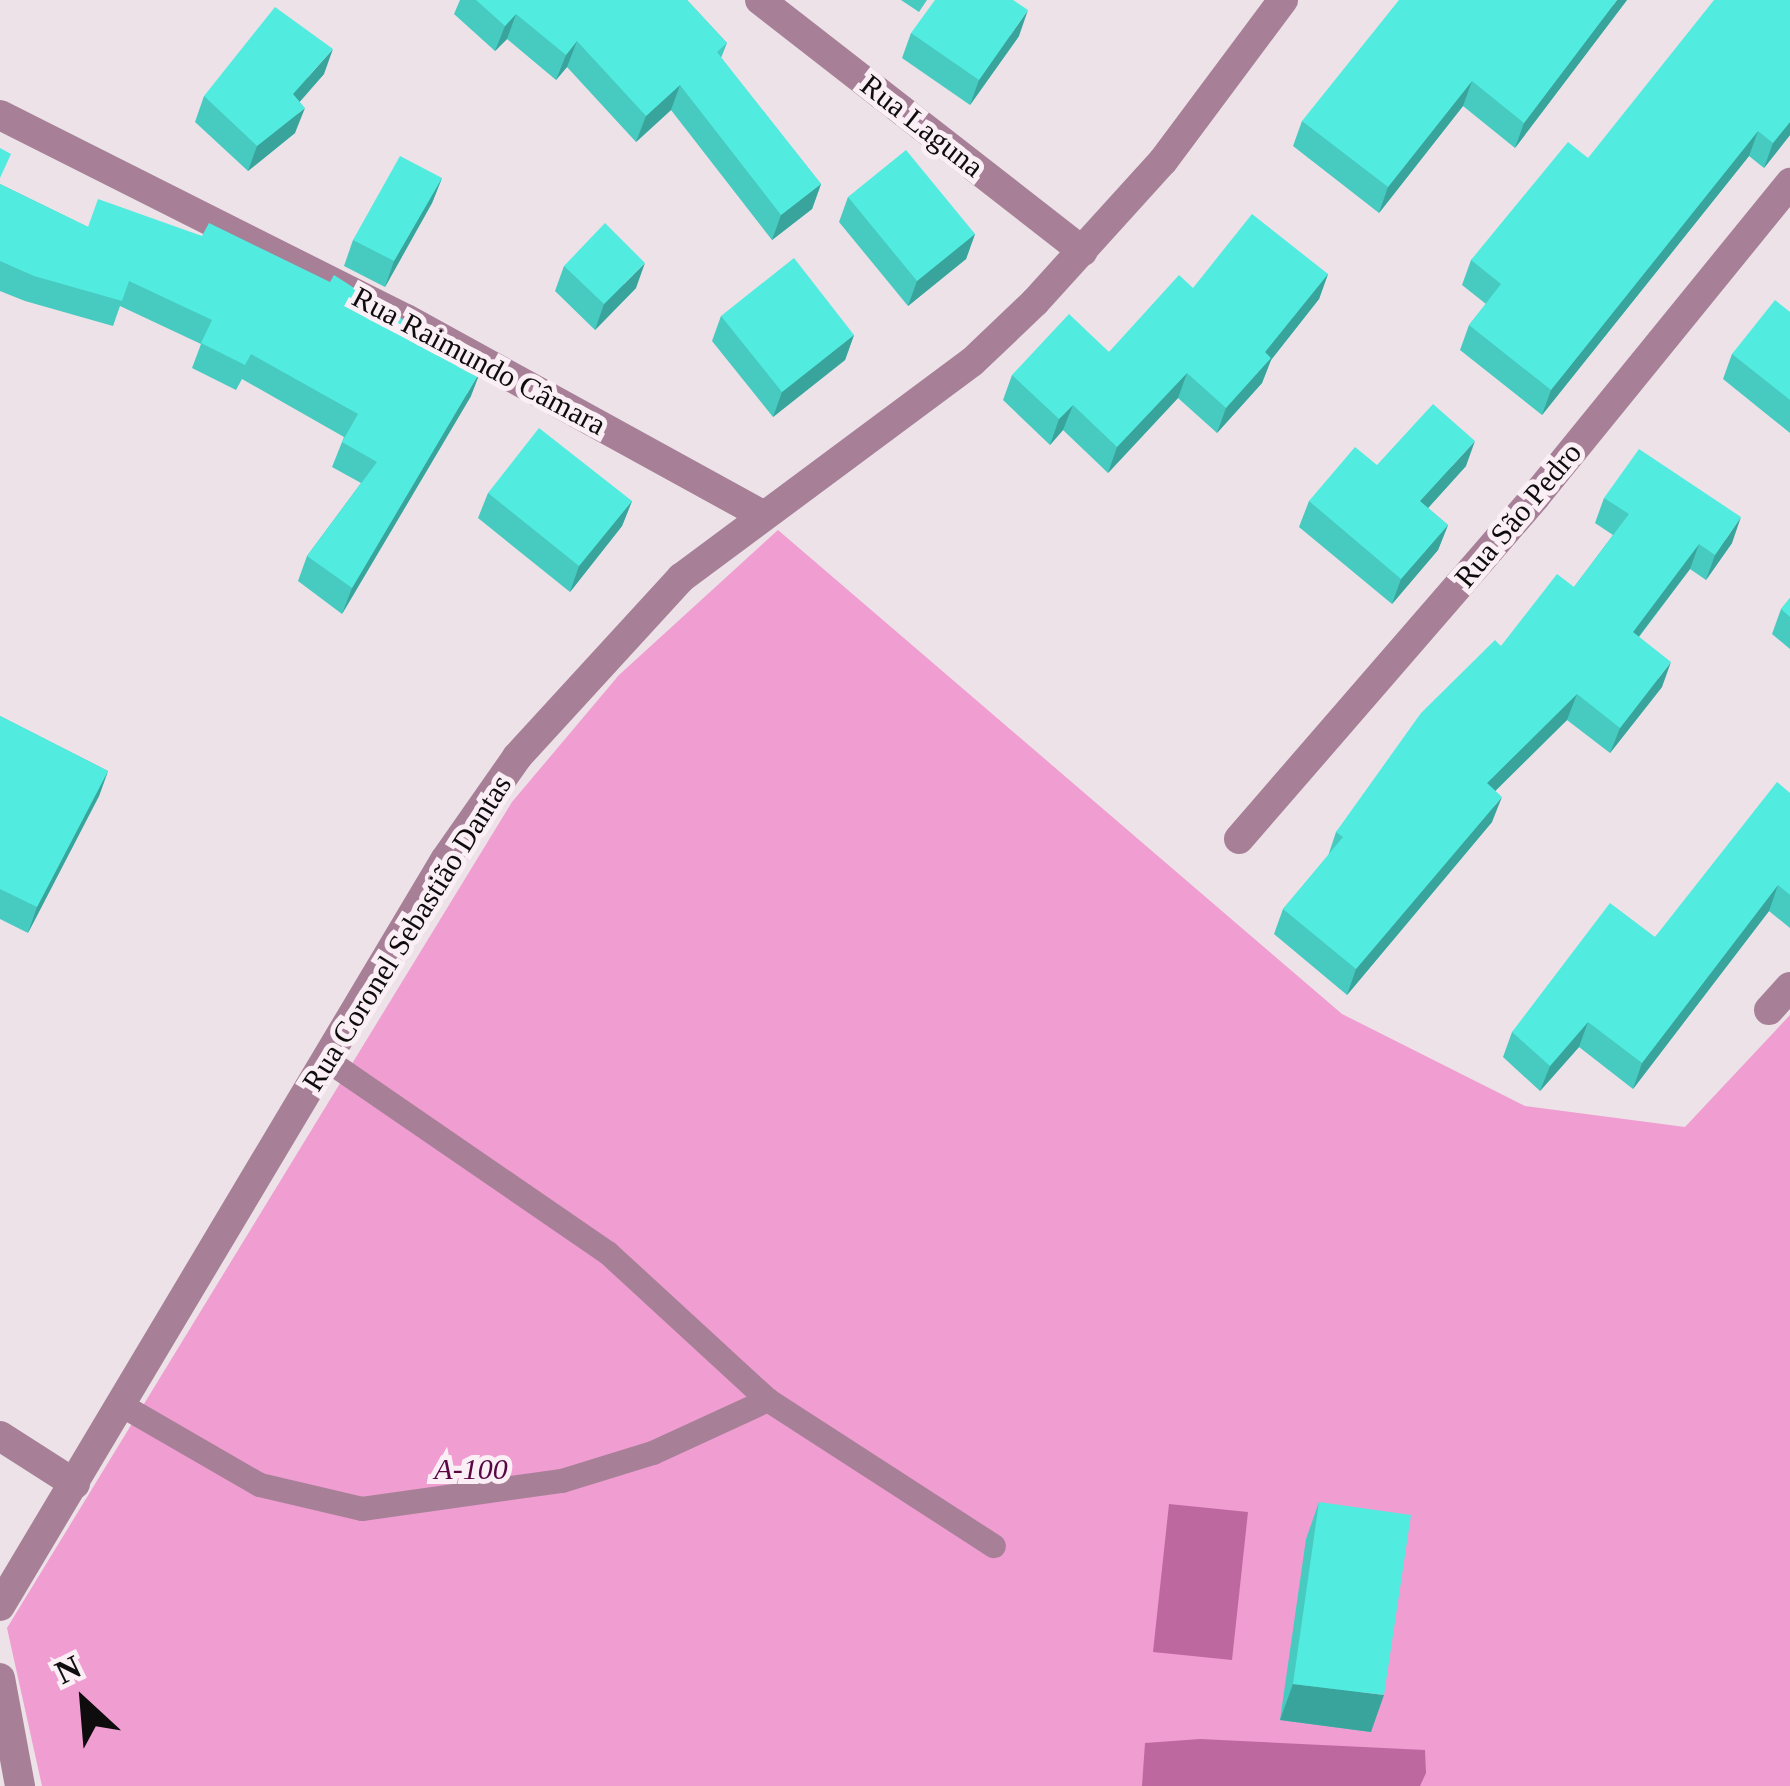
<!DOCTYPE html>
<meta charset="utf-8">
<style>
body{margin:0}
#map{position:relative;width:1790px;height:1786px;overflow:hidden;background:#ece2e8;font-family:"Times New Roman",serif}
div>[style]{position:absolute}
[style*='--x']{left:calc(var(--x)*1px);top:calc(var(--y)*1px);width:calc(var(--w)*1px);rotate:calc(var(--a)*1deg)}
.green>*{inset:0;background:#f09dd1}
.water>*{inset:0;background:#be68a0}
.lane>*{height:24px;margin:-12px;padding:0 12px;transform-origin:12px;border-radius:12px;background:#a78098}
.street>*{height:30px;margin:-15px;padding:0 15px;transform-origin:15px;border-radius:15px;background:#a78098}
.wall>*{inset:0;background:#47cac0}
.shaded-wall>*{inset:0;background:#39a49c}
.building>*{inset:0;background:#52ebdf}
span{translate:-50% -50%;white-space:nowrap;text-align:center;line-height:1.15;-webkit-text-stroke:10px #faeff5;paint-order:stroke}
.street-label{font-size:30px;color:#0f0c0e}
.park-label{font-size:30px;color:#580743;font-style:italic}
.north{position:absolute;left:24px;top:1642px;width:120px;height:120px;-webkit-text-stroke:9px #faeff5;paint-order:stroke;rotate:334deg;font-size:33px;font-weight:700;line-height:48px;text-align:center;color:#0f0c0e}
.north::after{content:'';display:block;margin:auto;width:42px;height:54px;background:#0f0c0e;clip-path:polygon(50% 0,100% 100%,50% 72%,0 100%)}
</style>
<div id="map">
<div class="green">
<div style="clip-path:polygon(778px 530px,1342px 1014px,1525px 1106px,1685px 1127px,1790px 1015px,1790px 1786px,42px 1786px,7px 1628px,512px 802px,619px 675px)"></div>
</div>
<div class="water">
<div style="clip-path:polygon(1169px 1504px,1248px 1512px,1232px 1660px,1153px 1652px)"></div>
<div style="clip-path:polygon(1200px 1739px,1425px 1750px,1426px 1773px,1420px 1786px,1142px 1786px,1145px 1743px)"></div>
</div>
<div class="lane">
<div style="--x:327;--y:1060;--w:341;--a:34.5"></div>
<div style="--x:608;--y:1253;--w:217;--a:42.6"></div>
<div style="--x:768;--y:1400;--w:269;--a:32.9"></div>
<div style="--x:123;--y:1406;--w:158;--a:30"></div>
<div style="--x:260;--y:1485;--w:105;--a:13.2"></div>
<div style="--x:362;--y:1509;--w:202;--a:-8"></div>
<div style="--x:562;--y:1481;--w:95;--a:-17.1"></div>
<div style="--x:653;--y:1453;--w:127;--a:-24.7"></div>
</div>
<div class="street">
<div style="--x:760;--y:0;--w:409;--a:37.9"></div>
<div style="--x:0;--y:115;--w:454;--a:26.7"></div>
<div style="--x:406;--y:319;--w:406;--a:28.8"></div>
<div style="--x:1239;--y:839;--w:452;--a:-49.1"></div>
<div style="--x:1535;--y:497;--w:405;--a:-50.9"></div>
<div style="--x:1769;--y:1010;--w:31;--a:-48"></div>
<div style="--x:0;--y:1436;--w:89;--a:32.6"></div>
<div style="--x:0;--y:1606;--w:869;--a:-59.18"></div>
<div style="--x:445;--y:860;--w:126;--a:-55"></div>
<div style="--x:517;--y:757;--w:243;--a:-47.5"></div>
<div style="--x:681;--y:578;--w:362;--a:-36.6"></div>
<div style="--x:972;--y:362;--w:87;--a:-43.6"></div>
<div style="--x:1035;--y:302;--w:190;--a:-47.8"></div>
<div style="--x:1163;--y:161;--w:201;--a:-53.3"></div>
<div style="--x:0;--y:1678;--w:110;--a:79.5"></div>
</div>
<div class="wall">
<div style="clip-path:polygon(460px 0,687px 0,727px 43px,721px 58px,821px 184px,812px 209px,772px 240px,671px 110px,636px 142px,567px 67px,556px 80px,507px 39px,495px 51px,454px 14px)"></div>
<div style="clip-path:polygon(901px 0,927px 0,919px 12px)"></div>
<div style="clip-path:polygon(1627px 0,1515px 148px,1463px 106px,1379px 213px,1293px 146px,1302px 121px)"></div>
<div style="clip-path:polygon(1790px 0,1790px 135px,1764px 168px,1749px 156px,1542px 415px,1460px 350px,1469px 325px,1486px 304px,1462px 285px,1471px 260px)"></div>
<div style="clip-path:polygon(911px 33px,1019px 36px,970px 105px,902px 58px)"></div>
<div style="clip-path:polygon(324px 74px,299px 102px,295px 133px,248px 171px,195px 122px,204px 96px)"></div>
<div style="clip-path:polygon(442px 178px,432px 203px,385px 287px,344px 266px,353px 240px)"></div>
<div style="clip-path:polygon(0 184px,88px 227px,471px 396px,342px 614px,298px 581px,307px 556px,361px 483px,332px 467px,344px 437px,242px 379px,236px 390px,192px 368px,201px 344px,120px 306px,113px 326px,25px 301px,0 291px)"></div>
<div style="clip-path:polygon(848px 197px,975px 234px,966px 259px,908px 306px,839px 222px)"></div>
<div style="clip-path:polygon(564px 266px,636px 288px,595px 330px,555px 291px)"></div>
<div style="clip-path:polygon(1328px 274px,1319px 299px,1271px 360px,1262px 383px,1217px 433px,1178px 398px,1108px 473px,1063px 430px,1050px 445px,1003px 400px,1012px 375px,1109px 352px,1193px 288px)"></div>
<div style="clip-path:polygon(1790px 312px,1790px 433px,1723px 379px,1732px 354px)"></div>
<div style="clip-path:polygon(721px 316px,854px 335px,845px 360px,773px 417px,712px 341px)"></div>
<div style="clip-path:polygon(1377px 465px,1466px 466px,1428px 508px,1448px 525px,1438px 550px,1392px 604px,1299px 527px,1309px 501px)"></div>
<div style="clip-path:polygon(488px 493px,632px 501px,622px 526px,570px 592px,478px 518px)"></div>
<div style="clip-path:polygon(1604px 498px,1732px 543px,1706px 580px,1690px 569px,1639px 637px,1662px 687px,1610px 753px,1567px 720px,1495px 791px,1492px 822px,1347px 995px,1274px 934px,1283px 909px,1328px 856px,1336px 832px,1501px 646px,1574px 587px,1613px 535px,1595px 523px)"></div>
<div style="clip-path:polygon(1790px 598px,1790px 649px,1772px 634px,1781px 609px)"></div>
<div style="clip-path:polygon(0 716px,108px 771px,99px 796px,28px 933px,0 919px)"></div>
<div style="clip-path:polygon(1790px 793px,1790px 928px,1769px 911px,1633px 1089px,1579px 1047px,1540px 1091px,1503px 1057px,1512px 1032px,1655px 937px)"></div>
<div style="clip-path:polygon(1319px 1502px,1371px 1732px,1280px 1720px,1306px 1539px)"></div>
</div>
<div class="shaded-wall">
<div style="clip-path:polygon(1617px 0,1627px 0,1515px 148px,1524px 123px)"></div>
<div style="clip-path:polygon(1028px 10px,1019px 36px,970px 105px,979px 80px)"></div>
<div style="clip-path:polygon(516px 14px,507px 39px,495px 51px,505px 26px)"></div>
<div style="clip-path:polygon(577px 41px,567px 67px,556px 80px,566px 55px)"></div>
<div style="clip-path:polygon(333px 49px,324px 74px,284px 120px,293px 94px)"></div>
<div style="clip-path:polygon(1472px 81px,1463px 106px,1379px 213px,1388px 187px)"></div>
<div style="clip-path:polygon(680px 85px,671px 110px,636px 142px,646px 116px)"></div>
<div style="clip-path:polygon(305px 108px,295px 133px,248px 171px,257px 146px)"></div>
<div style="clip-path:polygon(1790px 122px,1790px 135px,1764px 168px,1773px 143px)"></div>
<div style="clip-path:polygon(1758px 131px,1749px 156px,1542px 415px,1551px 390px)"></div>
<div style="clip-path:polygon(442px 178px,432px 203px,385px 287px,394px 261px)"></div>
<div style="clip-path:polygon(821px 184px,812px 209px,772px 240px,781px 215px)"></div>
<div style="clip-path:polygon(975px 234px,966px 259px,908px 306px,917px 281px)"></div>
<div style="clip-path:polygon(645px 263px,636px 288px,595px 330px,604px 304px)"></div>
<div style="clip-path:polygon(1328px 274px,1319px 299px,1271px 360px,1262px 383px,1217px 433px,1226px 408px,1265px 352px)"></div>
<div style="clip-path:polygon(854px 335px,845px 360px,773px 417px,782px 392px)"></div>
<div style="clip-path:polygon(481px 370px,471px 396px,342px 614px,352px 588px)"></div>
<div style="clip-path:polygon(1187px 373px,1178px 398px,1108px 473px,1117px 447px)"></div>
<div style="clip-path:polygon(1073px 405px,1063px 430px,1050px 445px,1059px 419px)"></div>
<div style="clip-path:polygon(1475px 441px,1466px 466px,1411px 527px,1420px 501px)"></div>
<div style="clip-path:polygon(632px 501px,622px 526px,570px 592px,579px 566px)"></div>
<div style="clip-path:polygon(1741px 517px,1732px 543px,1706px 580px,1715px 555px)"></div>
<div style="clip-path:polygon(1448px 525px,1438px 550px,1392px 604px,1401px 579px)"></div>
<div style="clip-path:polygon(1699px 544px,1690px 569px,1623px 657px,1633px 632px)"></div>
<div style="clip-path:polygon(1671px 662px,1662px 687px,1610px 753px,1620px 728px)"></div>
<div style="clip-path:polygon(1577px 694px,1567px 720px,1478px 808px,1487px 783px)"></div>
<div style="clip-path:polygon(108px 771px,99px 796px,28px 933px,37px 907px)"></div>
<div style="clip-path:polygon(1502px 797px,1492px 822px,1347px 995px,1356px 969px)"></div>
<div style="clip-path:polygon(1778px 885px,1769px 911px,1633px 1089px,1642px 1063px)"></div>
<div style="clip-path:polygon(1588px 1022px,1579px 1047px,1540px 1091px,1550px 1066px)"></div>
<div style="clip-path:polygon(1293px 1684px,1384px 1695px,1371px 1732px,1280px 1720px)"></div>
</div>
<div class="building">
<div style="clip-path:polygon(476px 0,687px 0,727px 43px,717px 52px,821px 184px,781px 215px,680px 85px,646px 116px,577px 41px,566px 55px,516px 14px,505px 26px)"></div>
<div style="clip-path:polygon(935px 0,1013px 0,1028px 10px,979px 80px,911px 33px)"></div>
<div style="clip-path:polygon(1399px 0,1617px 0,1524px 123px,1472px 81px,1388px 187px,1302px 121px)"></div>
<div style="clip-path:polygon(1714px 0,1790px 0,1790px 122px,1773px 143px,1758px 131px,1551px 390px,1469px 325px,1501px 284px,1471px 260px,1568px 142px,1588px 158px)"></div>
<div style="clip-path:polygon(275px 7px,333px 49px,293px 94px,305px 108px,257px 146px,204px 96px)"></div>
<div style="clip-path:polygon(0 148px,11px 154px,0 178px)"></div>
<div style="clip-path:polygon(906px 150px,975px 234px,917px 281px,848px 197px)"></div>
<div style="clip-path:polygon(400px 156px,442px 178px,394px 261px,353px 240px)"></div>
<div style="clip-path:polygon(0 184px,88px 227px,98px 199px,202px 236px,209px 223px,330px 282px,334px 275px,481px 370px,352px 588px,307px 556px,377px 462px,342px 442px,358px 414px,251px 354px,245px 365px,201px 343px,212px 320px,129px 281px,122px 301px,34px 276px,0 261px)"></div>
<div style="clip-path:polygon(1252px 214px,1328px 274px,1265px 352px,1271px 358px,1226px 408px,1187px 373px,1117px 447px,1073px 405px,1059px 419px,1012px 375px,1069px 314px,1109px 352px,1179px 275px,1193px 288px)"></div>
<div style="clip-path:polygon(605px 223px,645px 263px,604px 304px,564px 266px)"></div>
<div style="clip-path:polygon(794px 258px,854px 335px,782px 392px,721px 316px)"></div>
<div style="clip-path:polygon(1775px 300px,1790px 312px,1790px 400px,1732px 354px)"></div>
<div style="clip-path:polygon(1433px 404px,1475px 441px,1420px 501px,1448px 525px,1401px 579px,1309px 501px,1355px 447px,1377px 465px)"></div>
<div style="clip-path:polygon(539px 428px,632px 501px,579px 566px,488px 493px)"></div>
<div style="clip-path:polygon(1639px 449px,1741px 517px,1715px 555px,1699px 544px,1633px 632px,1671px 662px,1620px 728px,1577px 694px,1487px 783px,1502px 797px,1356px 969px,1283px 909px,1343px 837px,1336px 832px,1421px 713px,1495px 640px,1501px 646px,1557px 574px,1574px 587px,1629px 514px,1604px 498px)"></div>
<div style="clip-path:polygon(1790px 598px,1790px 617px,1781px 609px)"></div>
<div style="clip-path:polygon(0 716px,108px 771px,37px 907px,0 889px)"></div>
<div style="clip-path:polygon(1777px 782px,1790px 793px,1790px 895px,1778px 885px,1642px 1063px,1588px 1022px,1550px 1066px,1512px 1032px,1610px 903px,1655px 937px)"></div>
<div style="clip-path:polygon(1319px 1502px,1411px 1515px,1384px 1695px,1293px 1684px)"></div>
</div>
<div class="street-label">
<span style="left:922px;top:126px;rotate:38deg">Rua Laguna</span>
<span style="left:479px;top:361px;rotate:28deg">Rua Raimundo Câmara</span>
<span style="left:1518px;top:515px;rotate:-50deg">Rua São Pedro</span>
<span style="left:407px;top:933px;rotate:-58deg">Rua Coronel Sebastião Dantas</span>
</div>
<div class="park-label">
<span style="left:471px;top:1469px">A-100</span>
</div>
<div class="north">N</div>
</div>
